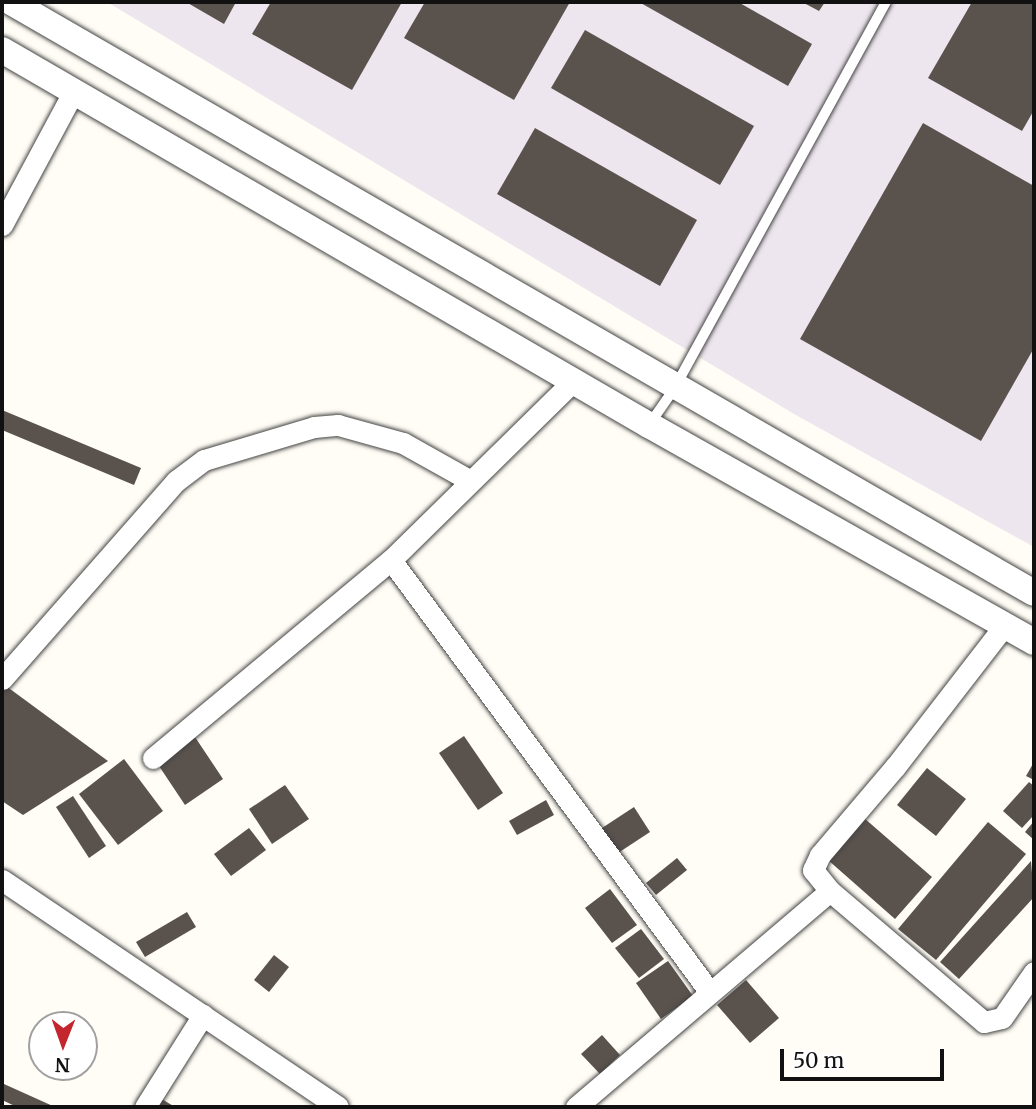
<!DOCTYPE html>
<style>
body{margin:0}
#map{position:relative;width:1036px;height:1109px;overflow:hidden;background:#fffdf5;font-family:Merriweather,serif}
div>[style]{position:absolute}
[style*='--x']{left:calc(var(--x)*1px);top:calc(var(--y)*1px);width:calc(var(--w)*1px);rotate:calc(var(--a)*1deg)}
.industrial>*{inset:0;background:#eee6ef}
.building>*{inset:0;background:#5a524d}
.roads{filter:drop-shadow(0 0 2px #444) drop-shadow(0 0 2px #444)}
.service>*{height:10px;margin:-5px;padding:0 5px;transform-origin:5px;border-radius:5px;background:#fff}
.minor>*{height:21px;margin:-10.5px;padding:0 10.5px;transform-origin:10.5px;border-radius:10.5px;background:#fff}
.tertiary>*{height:26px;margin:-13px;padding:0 13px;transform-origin:13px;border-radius:13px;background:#fff}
span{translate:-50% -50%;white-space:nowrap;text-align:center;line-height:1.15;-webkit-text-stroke:7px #fff;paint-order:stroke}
.frame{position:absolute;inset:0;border:4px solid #111;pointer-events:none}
.north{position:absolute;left:28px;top:1011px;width:70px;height:70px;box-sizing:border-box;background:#fff;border:2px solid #a0a0a0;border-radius:50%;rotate:181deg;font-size:19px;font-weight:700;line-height:28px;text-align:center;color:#111}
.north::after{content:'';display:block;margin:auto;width:24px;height:32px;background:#c4262e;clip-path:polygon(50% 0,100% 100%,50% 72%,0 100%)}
.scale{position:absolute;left:780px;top:1049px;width:164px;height:32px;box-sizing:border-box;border:4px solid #111;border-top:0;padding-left:9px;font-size:21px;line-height:24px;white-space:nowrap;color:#111;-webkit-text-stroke:5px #fff;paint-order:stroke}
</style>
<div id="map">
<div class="industrial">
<div style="clip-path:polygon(107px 2px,1034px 2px,1034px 547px,794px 414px)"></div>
</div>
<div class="building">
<div style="clip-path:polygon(186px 2px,236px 2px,224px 24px)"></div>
<div style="clip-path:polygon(271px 2px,402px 2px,352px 90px,252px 34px)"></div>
<div style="clip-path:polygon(425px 2px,570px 2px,514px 100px,404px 38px)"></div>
<div style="clip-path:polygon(639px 2px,738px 2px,812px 44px,788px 86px)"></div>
<div style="clip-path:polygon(802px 2px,825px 2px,819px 11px)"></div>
<div style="clip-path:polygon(972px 2px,1034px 2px,1034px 110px,1022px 131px,928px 78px)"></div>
<div style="clip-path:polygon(585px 30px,754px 126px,720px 185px,551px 88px)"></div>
<div style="clip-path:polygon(923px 123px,1034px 186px,1034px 348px,981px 441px,800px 339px)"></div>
<div style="clip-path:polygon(535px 128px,697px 220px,660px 286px,497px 194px)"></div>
<div style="clip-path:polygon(2px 410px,141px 468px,134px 485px,2px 430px)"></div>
<div style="clip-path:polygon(6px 686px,108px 761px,23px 815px,2px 801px,2px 691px)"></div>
<div style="clip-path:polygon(464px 736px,503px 793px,478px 810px,439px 753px)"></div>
<div style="clip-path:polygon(195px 737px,223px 779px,185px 805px,157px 763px)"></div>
<div style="clip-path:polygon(124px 759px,163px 811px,118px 845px,79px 794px)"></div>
<div style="clip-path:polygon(1034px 762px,1034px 780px,1026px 776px)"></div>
<div style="clip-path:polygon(927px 768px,966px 799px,936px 836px,897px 805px)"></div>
<div style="clip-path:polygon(1029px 782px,1034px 786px,1034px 815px,1022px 828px,1003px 811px)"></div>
<div style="clip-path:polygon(285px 785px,309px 819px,272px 844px,249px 809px)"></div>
<div style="clip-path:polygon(73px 796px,106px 846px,89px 858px,56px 807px)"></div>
<div style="clip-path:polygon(546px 800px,554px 815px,517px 835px,509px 821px)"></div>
<div style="clip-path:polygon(634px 807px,650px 832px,615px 855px,599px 830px)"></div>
<div style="clip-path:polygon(864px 818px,932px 877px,895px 919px,828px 860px)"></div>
<div style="clip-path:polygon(1034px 821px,1034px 840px,1025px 832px)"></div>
<div style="clip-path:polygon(988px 822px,1026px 854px,936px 960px,898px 929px)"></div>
<div style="clip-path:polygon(249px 828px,266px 850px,231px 876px,214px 854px)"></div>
<div style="clip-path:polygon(677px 858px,687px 870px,656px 895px,646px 883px)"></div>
<div style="clip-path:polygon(1031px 861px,1034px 897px,959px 979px,940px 962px)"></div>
<div style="clip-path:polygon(610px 889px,637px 925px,612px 943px,585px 908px)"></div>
<div style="clip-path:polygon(187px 912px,196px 927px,145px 957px,136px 942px)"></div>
<div style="clip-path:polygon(641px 929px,664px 959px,639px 978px,615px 948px)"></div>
<div style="clip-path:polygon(274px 955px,289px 967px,269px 992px,254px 980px)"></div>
<div style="clip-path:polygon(668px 961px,693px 996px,661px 1019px,636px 983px)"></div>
<div style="clip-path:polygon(746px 980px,779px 1018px,750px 1043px,717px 1005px)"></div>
<div style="clip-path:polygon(602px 1035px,620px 1055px,600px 1074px,581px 1054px)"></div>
<div style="clip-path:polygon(4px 1084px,55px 1107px,17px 1107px,2px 1100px)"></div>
<div style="clip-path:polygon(160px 1098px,175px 1107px,154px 1107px)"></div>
</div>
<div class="roads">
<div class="service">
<div style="--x:649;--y:425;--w:44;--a:-55.2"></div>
<div style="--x:674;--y:389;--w:441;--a:-61.3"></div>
</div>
<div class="minor">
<div style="--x:2;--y:225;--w:152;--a:-61.8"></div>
<div style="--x:391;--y:560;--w:536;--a:53.58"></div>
<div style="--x:2;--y:679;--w:264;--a:-48.7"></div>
<div style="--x:176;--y:481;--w:35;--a:-37"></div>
<div style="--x:204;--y:460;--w:115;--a:-16.7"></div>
<div style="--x:314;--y:427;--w:24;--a:-5"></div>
<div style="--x:338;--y:425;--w:67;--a:15.5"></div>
<div style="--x:403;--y:443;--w:76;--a:29.3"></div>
<div style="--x:153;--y:758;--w:310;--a:-39.8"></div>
<div style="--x:391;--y:560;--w:255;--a:-44.5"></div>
<div style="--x:2;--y:880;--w:405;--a:34"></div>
<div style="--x:830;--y:891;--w:202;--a:40.4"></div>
<div style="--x:984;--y:1022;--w:18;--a:-13"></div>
<div style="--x:1002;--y:1018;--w:56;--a:-55.2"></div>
<div style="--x:145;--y:1107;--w:109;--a:-57.8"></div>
<div style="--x:576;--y:1107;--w:333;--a:-40.4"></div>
<div style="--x:830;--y:891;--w:27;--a:-129"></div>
<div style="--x:813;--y:870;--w:17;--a:-65"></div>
<div style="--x:820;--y:855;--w:116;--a:-49.6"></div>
<div style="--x:895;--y:767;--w:178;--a:-52.3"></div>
</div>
<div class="tertiary">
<div style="--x:11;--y:2;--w:1181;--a:30.02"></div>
<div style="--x:2;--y:50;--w:748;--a:30.1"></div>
<div style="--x:649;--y:425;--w:442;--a:29.4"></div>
</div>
</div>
<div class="frame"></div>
<div class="north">N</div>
<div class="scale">50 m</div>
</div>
